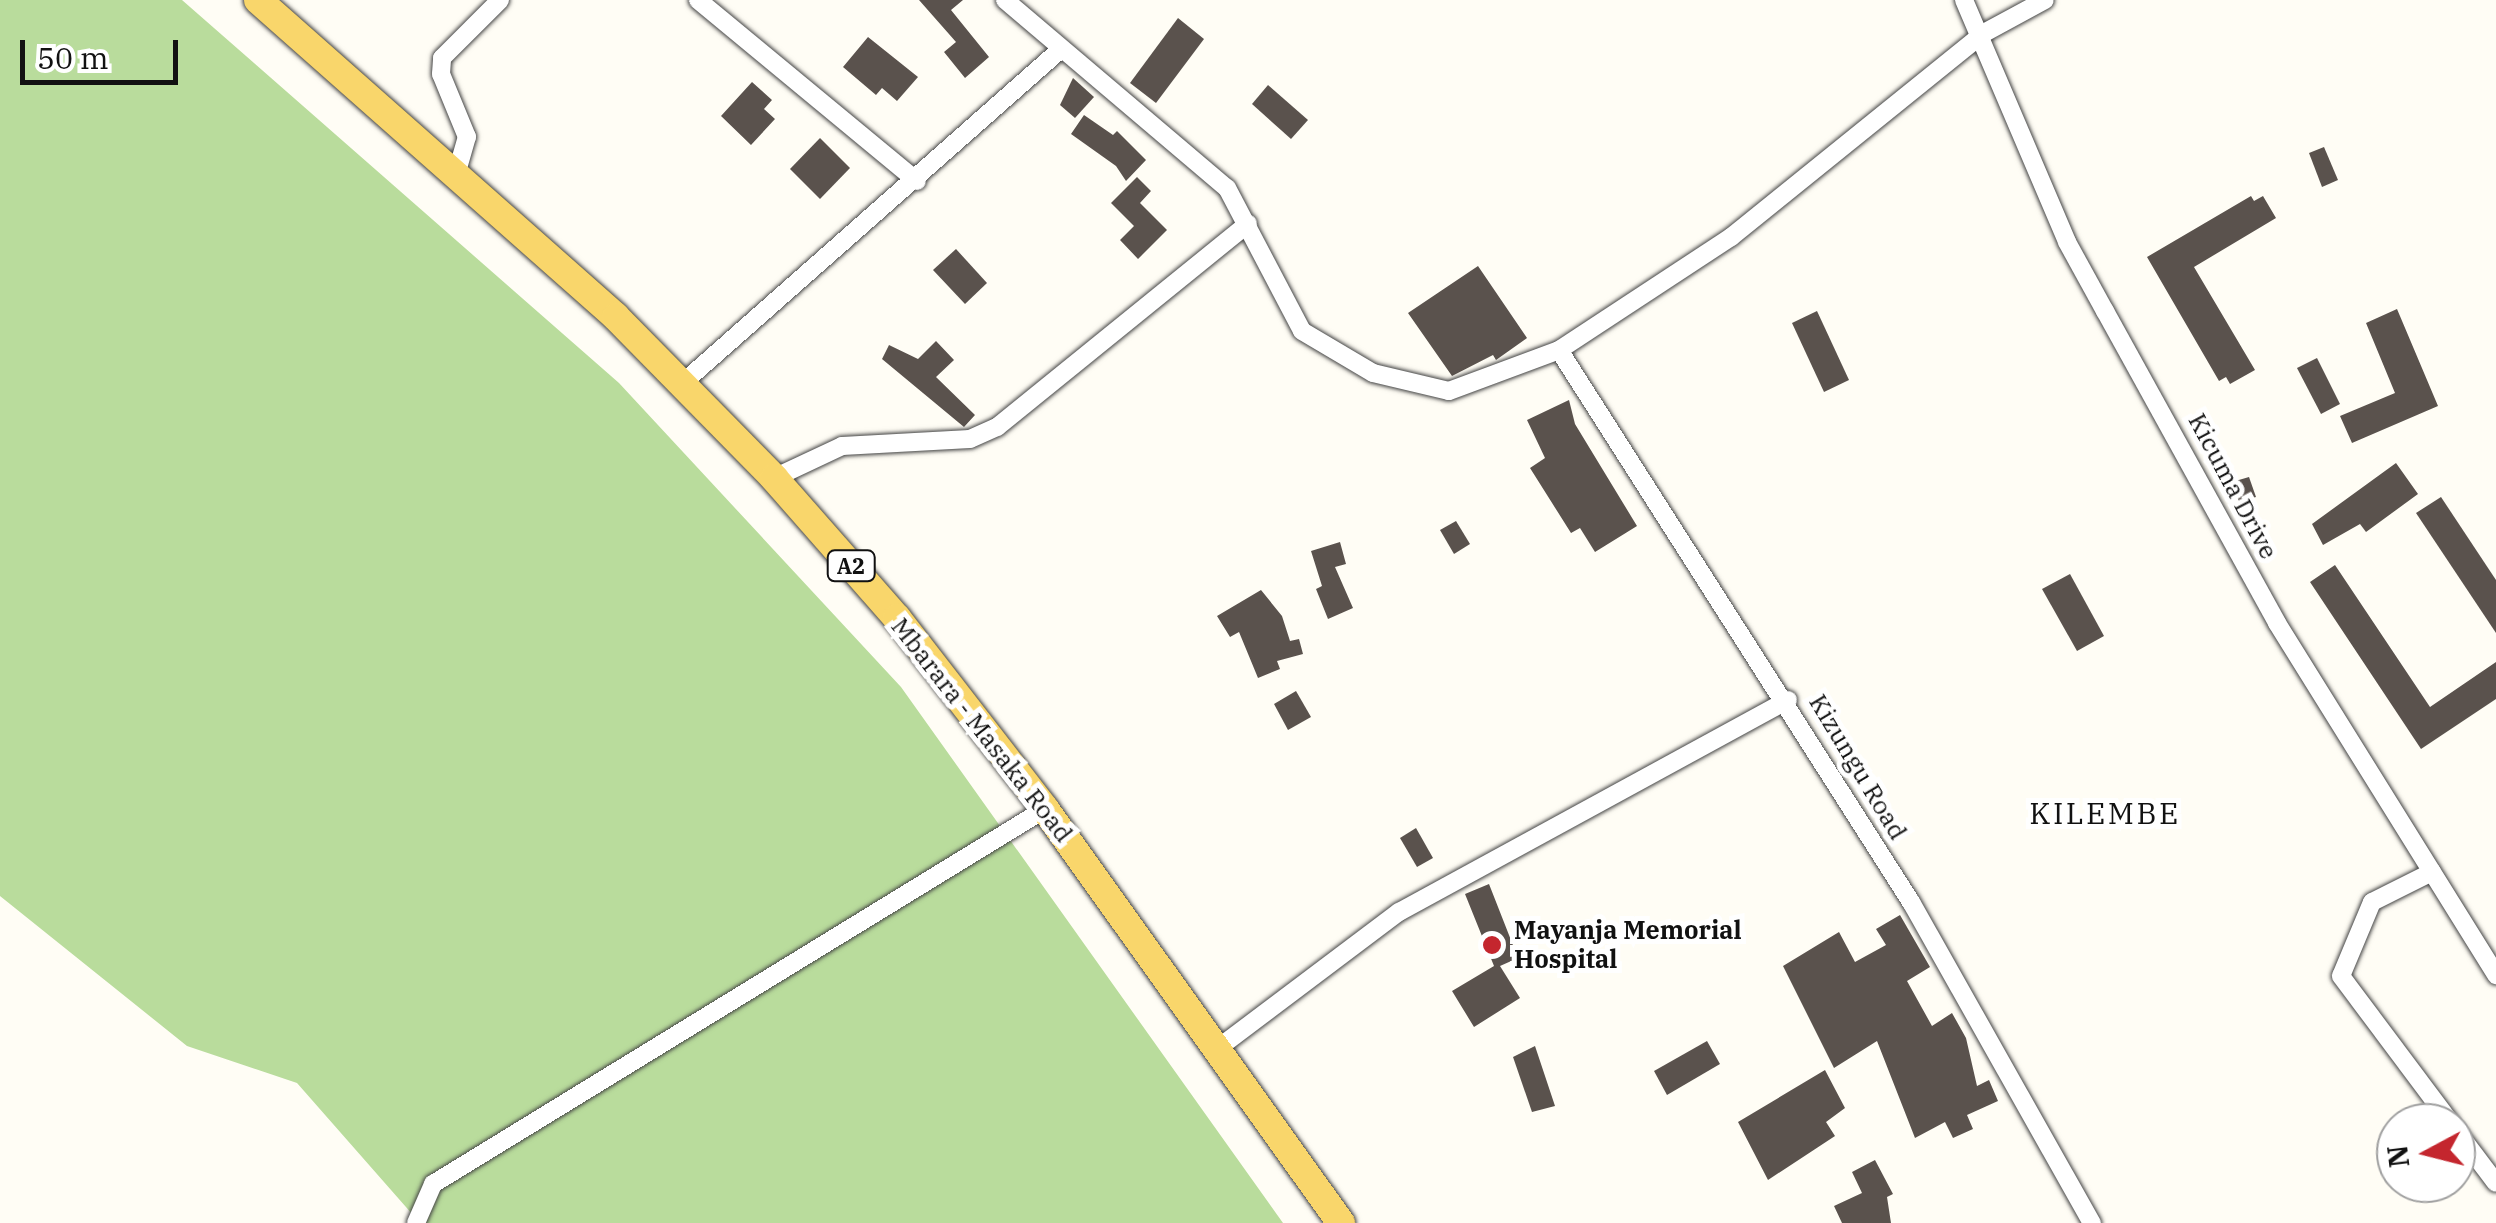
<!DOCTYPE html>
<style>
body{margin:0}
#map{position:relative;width:2496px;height:1223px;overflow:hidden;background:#fffdf5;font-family:"IBM Plex Serif",serif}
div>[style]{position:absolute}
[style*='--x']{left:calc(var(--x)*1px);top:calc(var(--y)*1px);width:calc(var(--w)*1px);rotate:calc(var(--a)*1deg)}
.forest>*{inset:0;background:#b9dc9c}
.building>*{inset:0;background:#5a524d}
.roads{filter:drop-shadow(0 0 2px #444) drop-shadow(0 0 2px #444)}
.street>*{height:18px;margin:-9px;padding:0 9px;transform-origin:9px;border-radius:9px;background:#fff}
.primary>*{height:28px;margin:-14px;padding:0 14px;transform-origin:14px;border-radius:14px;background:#f9d66b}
.dots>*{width:28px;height:28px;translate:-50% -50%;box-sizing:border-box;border:5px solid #fff;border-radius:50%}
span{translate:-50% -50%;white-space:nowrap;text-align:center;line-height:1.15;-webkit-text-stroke:10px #fff;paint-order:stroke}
.shield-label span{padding:2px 8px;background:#fff;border:2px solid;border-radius:8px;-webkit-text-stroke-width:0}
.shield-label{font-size:22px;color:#111;font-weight:700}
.street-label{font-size:25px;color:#111}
.poi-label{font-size:25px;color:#111;font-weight:700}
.left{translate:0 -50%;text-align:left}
.quarter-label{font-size:30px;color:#111;letter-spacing:2.5px}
.north{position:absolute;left:2376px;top:1103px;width:100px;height:100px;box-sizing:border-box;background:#fff;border:2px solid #a0a0a0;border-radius:50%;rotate:263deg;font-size:28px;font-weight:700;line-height:40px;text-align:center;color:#111}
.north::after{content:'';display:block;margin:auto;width:35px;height:45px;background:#c4262e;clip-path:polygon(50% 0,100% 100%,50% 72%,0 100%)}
.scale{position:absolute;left:20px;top:40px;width:158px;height:45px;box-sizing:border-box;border:5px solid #111;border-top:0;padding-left:12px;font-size:30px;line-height:35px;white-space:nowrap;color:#111;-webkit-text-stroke:8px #fff;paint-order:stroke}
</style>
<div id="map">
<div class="forest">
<div style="clip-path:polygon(0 0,182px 0,619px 383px,901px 687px,1283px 1223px,420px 1223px,297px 1083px,187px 1046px,0 896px)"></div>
</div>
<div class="building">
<div style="clip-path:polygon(919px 0,963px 0,951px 10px,989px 57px,965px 78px,944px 52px,956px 42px)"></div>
<div style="clip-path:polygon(1178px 18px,1204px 39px,1156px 103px,1130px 83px)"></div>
<div style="clip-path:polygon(868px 37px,918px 77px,897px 101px,882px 88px,876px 95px,843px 67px)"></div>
<div style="clip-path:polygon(1073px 78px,1094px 97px,1075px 118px,1060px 105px)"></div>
<div style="clip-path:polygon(752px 82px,772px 100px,764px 109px,775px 119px,751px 145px,721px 116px)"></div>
<div style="clip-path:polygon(1268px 85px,1308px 120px,1291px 139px,1252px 104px)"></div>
<div style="clip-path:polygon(1084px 115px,1113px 135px,1117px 131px,1146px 160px,1126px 181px,1116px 166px,1071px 134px)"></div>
<div style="clip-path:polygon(820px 138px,850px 168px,820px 199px,790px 169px)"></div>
<div style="clip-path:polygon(2324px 147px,2338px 180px,2322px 187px,2309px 153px)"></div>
<div style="clip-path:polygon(1137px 177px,1151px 191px,1140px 203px,1167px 230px,1138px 259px,1120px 240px,1134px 226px,1111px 203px)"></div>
<div style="clip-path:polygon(2251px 196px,2254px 201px,2263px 196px,2276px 218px,2194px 267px,2255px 370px,2230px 384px,2226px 377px,2219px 381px,2147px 257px)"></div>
<div style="clip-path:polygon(956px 249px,987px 283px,965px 304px,933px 270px)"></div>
<div style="clip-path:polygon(1478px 266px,1527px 338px,1496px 360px,1493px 355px,1452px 376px,1408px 313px)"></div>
<div style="clip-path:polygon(2397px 309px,2438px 406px,2352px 443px,2340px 416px,2395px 393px,2366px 323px)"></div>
<div style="clip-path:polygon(1817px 311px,1849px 380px,1824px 392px,1792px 323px)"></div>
<div style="clip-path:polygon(936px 341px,954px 360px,936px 377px,975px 415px,964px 427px,882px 359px,889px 345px,918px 359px)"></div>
<div style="clip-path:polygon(2317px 358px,2340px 404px,2321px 414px,2297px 368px)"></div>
<div style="clip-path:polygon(1569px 400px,1575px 424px,1637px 526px,1595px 552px,1580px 528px,1571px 533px,1530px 468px,1545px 458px,1527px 420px)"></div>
<div style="clip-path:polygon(2396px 463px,2418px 494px,2366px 532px,2360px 524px,2323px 545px,2312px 524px)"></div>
<div style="clip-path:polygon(2249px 477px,2256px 497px,2239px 502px,2232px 482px)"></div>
<div style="clip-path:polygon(2441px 497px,2496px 580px,2496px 633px,2416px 513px)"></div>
<div style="clip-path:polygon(1456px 521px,1470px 544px,1454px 554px,1440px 530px)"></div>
<div style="clip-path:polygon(1340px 542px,1346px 564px,1335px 567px,1353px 608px,1328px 619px,1316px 589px,1322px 586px,1311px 551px)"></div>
<div style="clip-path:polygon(2335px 565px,2430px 707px,2496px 662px,2496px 699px,2421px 749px,2310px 582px)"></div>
<div style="clip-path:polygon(2070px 574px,2104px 636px,2077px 651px,2042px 589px)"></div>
<div style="clip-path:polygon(1261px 590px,1282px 616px,1290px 641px,1299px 639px,1303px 654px,1277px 661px,1280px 669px,1258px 678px,1239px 632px,1230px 637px,1217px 616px)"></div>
<div style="clip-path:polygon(1296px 691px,1311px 717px,1288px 730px,1274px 704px)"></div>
<div style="clip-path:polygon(1416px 828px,1433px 858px,1417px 867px,1400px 838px)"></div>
<div style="clip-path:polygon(1489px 884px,1518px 958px,1500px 966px,1520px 998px,1474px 1027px,1452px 991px,1494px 966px,1465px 894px)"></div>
<div style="clip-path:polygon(1900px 915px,1930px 967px,1907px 981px,1932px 1026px,1952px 1013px,1966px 1038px,1977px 1086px,1989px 1080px,1998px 1101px,1967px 1115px,1973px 1129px,1953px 1138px,1945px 1122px,1915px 1138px,1877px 1041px,1834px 1068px,1783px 966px,1839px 932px,1855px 962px,1886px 945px,1876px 929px)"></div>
<div style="clip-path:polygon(1707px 1041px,1720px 1064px,1667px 1095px,1654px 1071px)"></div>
<div style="clip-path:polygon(1535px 1046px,1555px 1106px,1532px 1112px,1513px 1057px)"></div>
<div style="clip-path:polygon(1825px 1070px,1845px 1108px,1826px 1122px,1835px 1136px,1768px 1180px,1738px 1122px)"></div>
<div style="clip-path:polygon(1875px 1160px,1893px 1194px,1887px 1197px,1891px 1223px,1842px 1223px,1834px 1206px,1862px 1193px,1852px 1172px)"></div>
</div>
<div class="roads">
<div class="street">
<div style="--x:698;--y:0;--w:284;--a:39.6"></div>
<div style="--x:1005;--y:0;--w:291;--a:40.3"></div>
<div style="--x:1227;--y:188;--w:161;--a:62.3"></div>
<div style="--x:1302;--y:331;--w:82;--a:30.6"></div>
<div style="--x:1373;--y:373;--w:78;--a:13.3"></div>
<div style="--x:1449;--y:391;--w:117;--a:-20.4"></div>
<div style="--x:1559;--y:350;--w:206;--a:-33.3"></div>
<div style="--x:1731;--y:237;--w:325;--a:-38.9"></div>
<div style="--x:1984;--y:33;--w:69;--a:-28.4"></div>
<div style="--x:1964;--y:0;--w:263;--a:66.9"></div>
<div style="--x:2067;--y:242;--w:79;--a:61.2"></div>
<div style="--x:2105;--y:311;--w:356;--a:61.1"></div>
<div style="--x:2277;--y:623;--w:415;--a:58.1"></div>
<div style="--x:456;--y:175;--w:40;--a:-74"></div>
<div style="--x:467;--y:137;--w:68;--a:-112.4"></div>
<div style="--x:441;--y:74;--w:16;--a:-86"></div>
<div style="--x:442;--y:58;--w:82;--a:-45"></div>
<div style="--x:1559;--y:350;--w:655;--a:57.48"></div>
<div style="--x:1911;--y:902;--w:369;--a:60.6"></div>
<div style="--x:685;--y:381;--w:502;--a:-41.44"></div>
<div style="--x:774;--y:478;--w:75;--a:-25.2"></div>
<div style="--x:842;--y:446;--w:128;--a:-3.1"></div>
<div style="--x:970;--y:439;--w:30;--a:-24"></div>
<div style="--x:997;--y:427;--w:323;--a:-39"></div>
<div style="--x:2432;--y:872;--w:67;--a:153.4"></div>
<div style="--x:2372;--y:902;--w:80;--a:112.7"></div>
<div style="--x:2341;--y:976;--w:184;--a:53.2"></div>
<div style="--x:1217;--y:1049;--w:228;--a:-37"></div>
<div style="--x:1399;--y:912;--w:443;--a:-28.6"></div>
<div style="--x:2456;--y:1130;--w:66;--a:53"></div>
<div style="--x:416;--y:1223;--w:43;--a:-66.4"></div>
<div style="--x:433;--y:1184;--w:718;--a:-31.5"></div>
</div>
<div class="primary">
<div style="--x:258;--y:0;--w:478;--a:41.5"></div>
<div style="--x:616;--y:317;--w:226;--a:45.5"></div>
<div style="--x:774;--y:478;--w:186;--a:48.7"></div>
<div style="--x:897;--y:618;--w:242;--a:52.2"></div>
<div style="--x:1045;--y:809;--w:509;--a:54.44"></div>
</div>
</div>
<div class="dots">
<div style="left:1492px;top:945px;background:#c4262e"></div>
</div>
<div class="shield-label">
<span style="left:851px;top:566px">A2</span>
</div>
<div class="street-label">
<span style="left:2233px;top:486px;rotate:62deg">Kicuma Drive</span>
<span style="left:982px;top:730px;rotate:52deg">Mbarara - Masaka Road</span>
<span style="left:1858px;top:767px;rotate:59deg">Kizungu Road</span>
</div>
<div class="poi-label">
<span class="left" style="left:1514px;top:945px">Mayanja Memorial<br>Hospital</span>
</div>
<div class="quarter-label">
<span style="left:2105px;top:813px">KILEMBE</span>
</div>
<div class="north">N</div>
<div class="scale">50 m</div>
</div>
